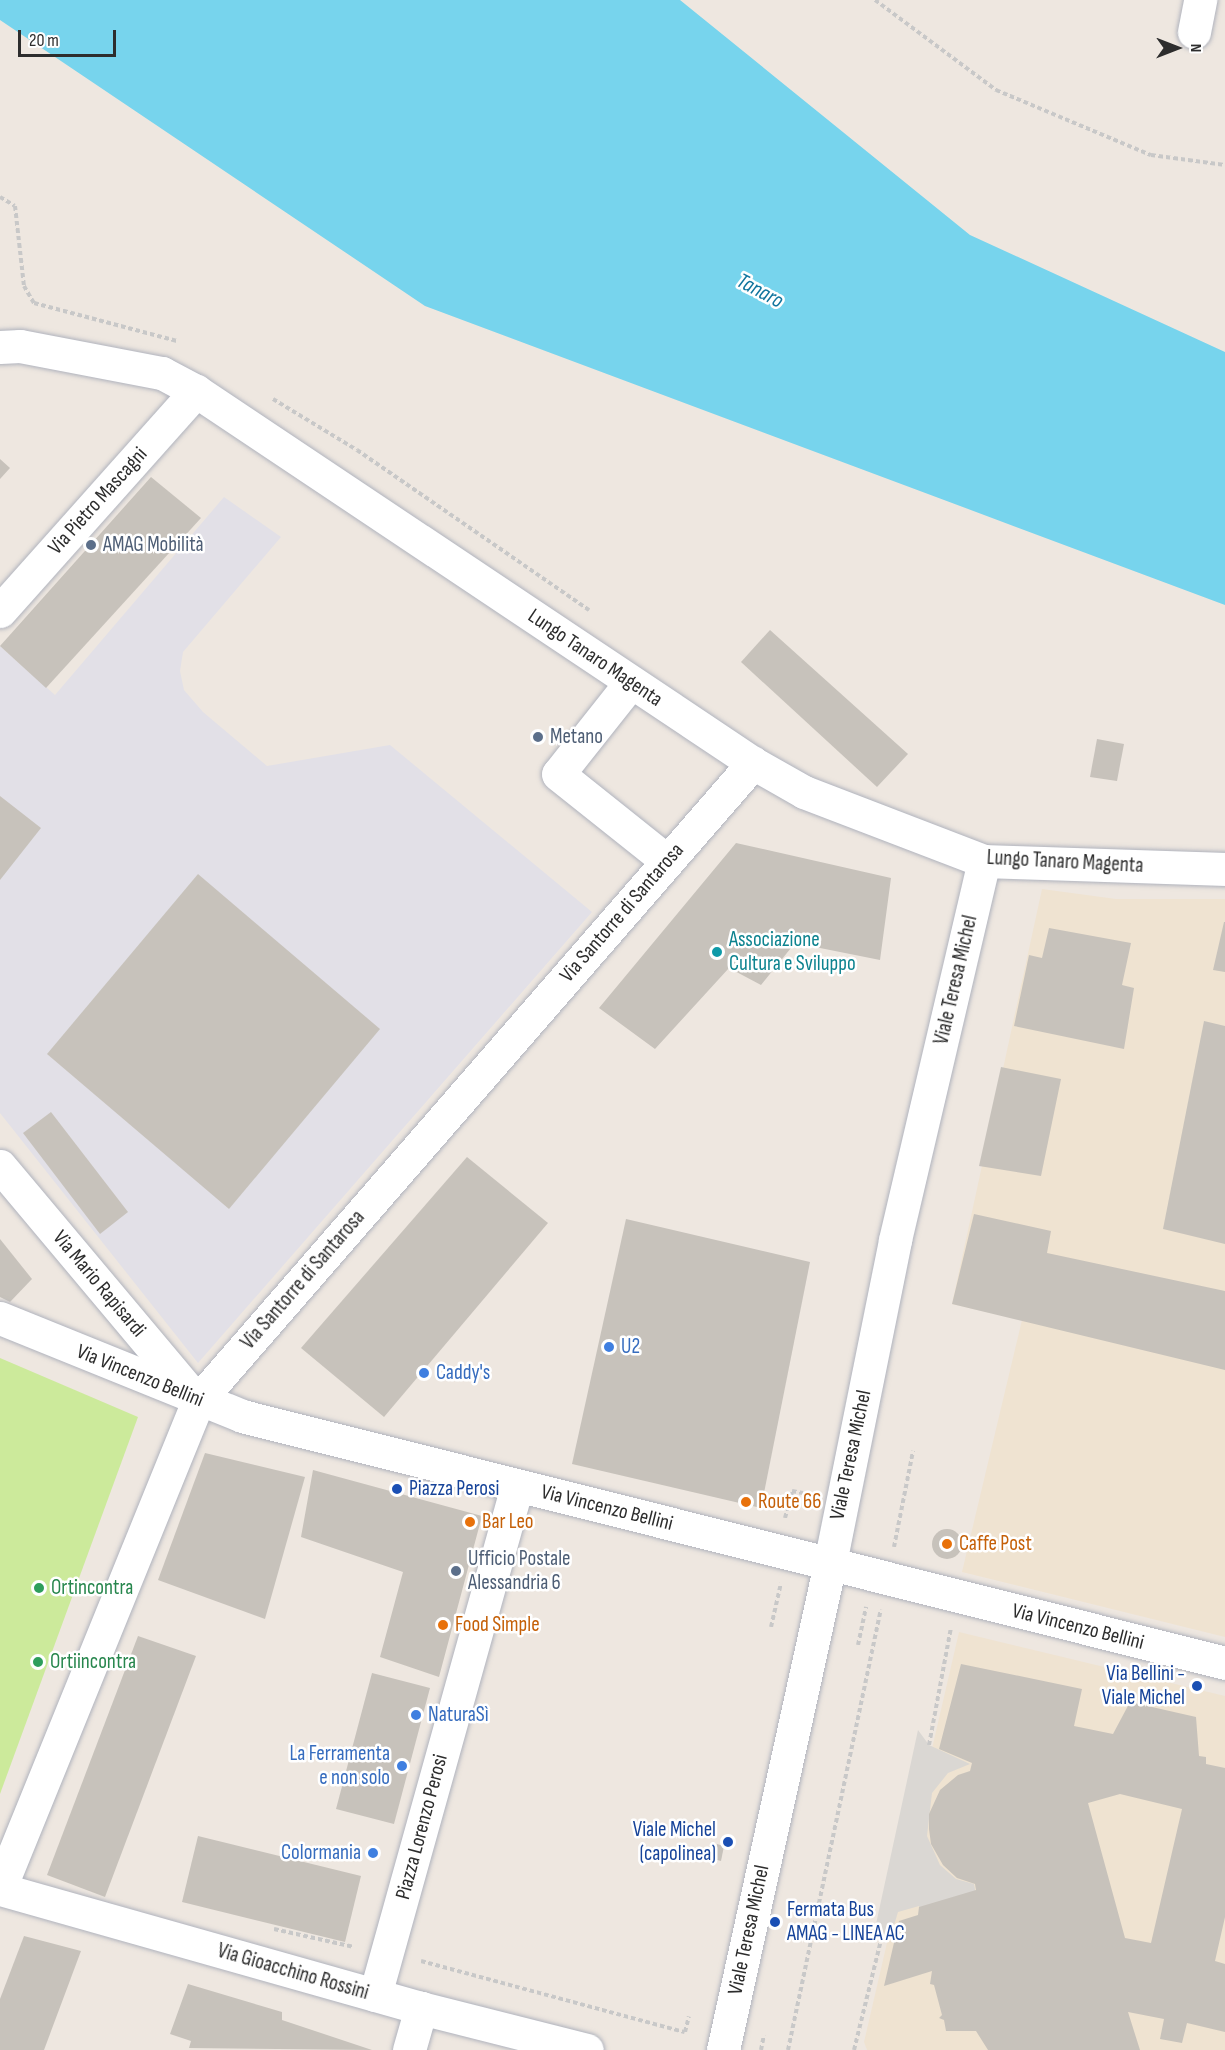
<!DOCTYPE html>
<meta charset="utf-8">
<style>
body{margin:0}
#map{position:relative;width:1225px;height:2050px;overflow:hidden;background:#eee7e0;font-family:"Sofia Sans Condensed",sans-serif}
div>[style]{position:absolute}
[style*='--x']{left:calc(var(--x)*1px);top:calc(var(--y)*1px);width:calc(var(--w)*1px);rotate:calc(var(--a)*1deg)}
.industrial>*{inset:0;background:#e2e0e7}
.education>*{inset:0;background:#efe3d1}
.pitch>*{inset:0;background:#ccea9b}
.plaza>*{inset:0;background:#dad7d3}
.water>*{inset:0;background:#77d4ed}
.building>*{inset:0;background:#c7c2bb}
.round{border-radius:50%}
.path>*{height:4px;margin-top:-2px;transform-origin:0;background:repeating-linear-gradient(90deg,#c8c8c8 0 4.5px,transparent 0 7.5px)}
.roads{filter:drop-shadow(0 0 2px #b0b3bd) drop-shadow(0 0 2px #b0b3bd)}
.minor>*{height:33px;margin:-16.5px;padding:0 16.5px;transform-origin:16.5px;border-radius:16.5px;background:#fff}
.dots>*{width:16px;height:16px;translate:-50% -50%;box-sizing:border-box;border:3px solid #fff;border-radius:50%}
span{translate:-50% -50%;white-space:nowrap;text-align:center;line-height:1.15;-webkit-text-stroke:5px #fff;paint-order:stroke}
.street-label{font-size:21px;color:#2d2d2d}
.service-label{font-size:21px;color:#4e5e75}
.left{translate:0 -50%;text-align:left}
.culture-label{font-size:21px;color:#0d838f}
.shop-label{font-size:21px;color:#366cbe}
.right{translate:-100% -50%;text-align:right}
.transit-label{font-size:21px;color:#164399}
.food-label{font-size:21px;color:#c56008}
.leisure-label{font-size:21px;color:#27864d}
.water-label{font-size:22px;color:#11759e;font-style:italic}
.north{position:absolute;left:1147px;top:18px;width:60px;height:60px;-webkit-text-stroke:4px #fff;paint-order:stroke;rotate:90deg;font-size:16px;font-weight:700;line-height:24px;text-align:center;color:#2d2d2d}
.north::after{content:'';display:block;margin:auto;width:21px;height:27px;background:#2d2d2d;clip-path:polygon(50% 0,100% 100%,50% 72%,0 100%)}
.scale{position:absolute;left:18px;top:30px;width:98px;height:27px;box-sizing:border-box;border:3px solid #2d2d2d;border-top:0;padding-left:8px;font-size:18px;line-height:21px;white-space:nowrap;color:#2d2d2d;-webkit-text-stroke:4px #fff;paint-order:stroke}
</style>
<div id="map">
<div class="industrial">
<div style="clip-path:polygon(224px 497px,281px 537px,183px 652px,180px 671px,184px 690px,203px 712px,267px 766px,390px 745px,592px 912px,198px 1363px,0 1113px,0 646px,55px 695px)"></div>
</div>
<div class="education">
<div style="clip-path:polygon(1042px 889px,1116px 899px,1225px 899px,1225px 1637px,962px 1572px,1022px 1320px,952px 1304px)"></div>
<div style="clip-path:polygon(959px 1632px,1225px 1696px,1225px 2050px,867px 2050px,864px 2042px)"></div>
</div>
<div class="pitch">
<div style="clip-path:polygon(0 1358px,138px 1417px,0 1794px)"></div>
</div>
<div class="plaza">
<div style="clip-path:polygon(918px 1730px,929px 1745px,970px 1764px,948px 1773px,932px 1793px,927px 1836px,940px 1865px,956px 1879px,974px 1884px,979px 1911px,925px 1926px,919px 1906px,898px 1912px,892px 1932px,873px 1938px)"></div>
</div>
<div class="water">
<div style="clip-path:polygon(0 0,680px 0,970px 235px,1225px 352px,1225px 605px,425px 306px,0 20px)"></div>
</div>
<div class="building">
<div style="clip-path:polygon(0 459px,10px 468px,0 479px)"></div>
<div style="clip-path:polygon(151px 477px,201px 518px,46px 688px,0 646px)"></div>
<div style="clip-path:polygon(770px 630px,908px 754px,877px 787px,741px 662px)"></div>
<div style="clip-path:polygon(1097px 739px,1124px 744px,1117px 781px,1090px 777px)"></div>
<div style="clip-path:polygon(0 796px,41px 828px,0 880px)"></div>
<div style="clip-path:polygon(736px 843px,891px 878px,880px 960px,795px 943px,761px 985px,729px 968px,655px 1049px,599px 1008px)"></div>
<div style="clip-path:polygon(198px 874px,380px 1029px,229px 1209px,47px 1054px)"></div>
<div style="clip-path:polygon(1224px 922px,1225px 922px,1225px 972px,1213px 970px)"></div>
<div style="clip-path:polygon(1049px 928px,1131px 943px,1122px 985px,1134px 988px,1124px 1049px,1014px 1026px,1029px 955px,1042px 958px)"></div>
<div style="clip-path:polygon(1204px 1021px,1225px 1026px,1225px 1244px,1163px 1229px)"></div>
<div style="clip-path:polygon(1001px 1067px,1061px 1079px,1041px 1176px,979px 1166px)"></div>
<div style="clip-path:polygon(51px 1112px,128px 1212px,100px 1234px,23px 1133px)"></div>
<div style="clip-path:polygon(467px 1157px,548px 1223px,384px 1417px,301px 1348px)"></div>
<div style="clip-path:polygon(974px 1214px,1051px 1231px,1047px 1253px,1225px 1291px,1225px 1370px,952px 1304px)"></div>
<div style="clip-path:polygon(626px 1219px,810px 1262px,761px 1508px,572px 1464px)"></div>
<div style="clip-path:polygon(0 1239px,32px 1279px,10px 1302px,0 1297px)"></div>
<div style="clip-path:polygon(205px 1453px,305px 1477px,265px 1619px,158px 1580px)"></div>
<div style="clip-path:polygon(313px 1470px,482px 1516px,439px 1677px,380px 1657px,403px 1572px,301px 1537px)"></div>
<div class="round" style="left:932px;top:1529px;width:30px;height:30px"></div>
<div style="clip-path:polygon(138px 1636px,196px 1656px,105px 1897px,47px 1875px)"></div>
<div style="clip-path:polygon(evenodd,961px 1664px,1082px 1689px,1074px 1726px,1113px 1734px,1130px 1702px,1196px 1717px,1199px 1756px,1206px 1757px,1206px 1764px,1225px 1768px,1225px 1917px,1215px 1961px,1225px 1964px,1225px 2032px,1187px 2023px,1182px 2043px,1160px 2039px,1164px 2019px,1128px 2012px,1140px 2050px,988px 2050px,976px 2031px,946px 2031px,944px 2020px,939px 2018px,942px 2015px,934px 1985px,930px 1984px,932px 1971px,884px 1986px,899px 1921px,918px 1915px,919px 1907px,976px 1890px,975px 1884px,957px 1878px,943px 1865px,931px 1844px,929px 1829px,929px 1814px,940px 1790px,958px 1775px,970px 1771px,972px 1763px,939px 1749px,961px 1664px,1120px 1794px,1182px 1809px,1151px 1943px,1125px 1938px,1088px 1803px,1120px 1794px)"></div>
<div style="clip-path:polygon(372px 1673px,430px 1688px,394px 1824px,336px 1809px)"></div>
<div style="clip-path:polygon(198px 1836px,361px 1876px,345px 1942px,182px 1902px)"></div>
<div style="clip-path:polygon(717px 1844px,724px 1846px,721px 1861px,713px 1859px)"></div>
<div style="clip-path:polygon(24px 1936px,81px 1951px,44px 2050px,0 2050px,0 1999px)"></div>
<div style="clip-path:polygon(188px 1984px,282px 2012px,282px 2020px,372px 2050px,189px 2048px,191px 2041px,170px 2034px)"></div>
</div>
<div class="path">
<div style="--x:875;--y:0;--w:151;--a:36.6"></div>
<div style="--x:996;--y:90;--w:168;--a:22.8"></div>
<div style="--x:1151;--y:155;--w:75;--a:7.7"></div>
<div style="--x:0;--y:197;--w:17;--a:31"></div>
<div style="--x:15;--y:206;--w:81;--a:83.6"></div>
<div style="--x:24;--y:286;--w:20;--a:60"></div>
<div style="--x:34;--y:303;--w:148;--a:14.9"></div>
<div style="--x:273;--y:399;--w:98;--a:31.3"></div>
<div style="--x:357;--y:450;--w:282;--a:34.6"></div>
<div style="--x:785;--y:1518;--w:28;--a:-75"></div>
<div style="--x:792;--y:1491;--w:11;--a:10"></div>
<div style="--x:894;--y:1547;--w:98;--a:-78.8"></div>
<div style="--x:771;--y:1627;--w:45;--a:-77.2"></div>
<div style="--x:858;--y:1645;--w:39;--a:-78"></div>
<div style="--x:929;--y:1745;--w:119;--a:-79.4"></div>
<div style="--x:274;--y:1929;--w:82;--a:12.7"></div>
<div style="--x:421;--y:1961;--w:273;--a:15.1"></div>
<div style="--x:685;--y:2032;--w:16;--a:-76"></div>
<div style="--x:761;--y:2050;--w:15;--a:-79"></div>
<div style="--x:788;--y:2050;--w:450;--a:-78.1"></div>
<div style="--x:854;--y:2050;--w:117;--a:-76.2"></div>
</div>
<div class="roads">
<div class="minor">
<div style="--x:1194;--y:32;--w:33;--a:-79"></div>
<div style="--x:0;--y:347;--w:20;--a:-3"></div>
<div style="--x:20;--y:346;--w:145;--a:10.8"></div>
<div style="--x:162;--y:373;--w:38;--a:28"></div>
<div style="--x:196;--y:391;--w:670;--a:33.74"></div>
<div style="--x:753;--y:763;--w:59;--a:29.6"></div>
<div style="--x:804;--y:792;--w:193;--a:21"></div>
<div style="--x:984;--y:861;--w:241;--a:1.9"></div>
<div style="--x:0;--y:611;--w:295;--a:-48.3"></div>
<div style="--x:631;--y:682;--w:117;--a:128.4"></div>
<div style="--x:558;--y:774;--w:139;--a:38.6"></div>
<div style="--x:0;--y:1166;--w:303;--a:50"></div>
<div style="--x:0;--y:1318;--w:261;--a:22"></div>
<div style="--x:242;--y:1416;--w:1014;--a:14.1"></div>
<div style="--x:0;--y:1888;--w:526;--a:-67.87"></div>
<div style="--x:198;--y:1401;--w:846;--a:-48.98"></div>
<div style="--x:0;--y:1889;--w:437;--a:15.8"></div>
<div style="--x:421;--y:2008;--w:171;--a:14.2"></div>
<div style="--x:375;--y:1995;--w:528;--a:-74.41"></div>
<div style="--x:409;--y:2050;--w:44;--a:-74.1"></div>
<div style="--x:723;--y:2050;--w:499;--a:-77.6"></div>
<div style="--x:830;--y:1563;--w:329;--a:-78.6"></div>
<div style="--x:895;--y:1240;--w:389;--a:-76.8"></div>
</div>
</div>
<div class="dots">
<div style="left:91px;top:545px;background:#5c6f8a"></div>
<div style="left:538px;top:737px;background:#5c6f8a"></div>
<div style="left:717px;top:952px;background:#0f9aa8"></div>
<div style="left:609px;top:1347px;background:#3f7fe0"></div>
<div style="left:424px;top:1373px;background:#3f7fe0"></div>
<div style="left:397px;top:1489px;background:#1a4fb4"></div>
<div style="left:746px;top:1502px;background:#e8710a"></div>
<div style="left:470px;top:1522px;background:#e8710a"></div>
<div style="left:947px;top:1544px;background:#e8710a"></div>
<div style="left:456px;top:1571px;background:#5c6f8a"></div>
<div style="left:39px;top:1588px;background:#2e9e5b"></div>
<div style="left:443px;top:1625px;background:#e8710a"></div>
<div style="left:38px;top:1662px;background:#2e9e5b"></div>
<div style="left:1197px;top:1686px;background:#1a4fb4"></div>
<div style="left:416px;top:1715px;background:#3f7fe0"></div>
<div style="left:402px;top:1766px;background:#3f7fe0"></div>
<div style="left:728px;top:1842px;background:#1a4fb4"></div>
<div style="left:373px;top:1853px;background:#3f7fe0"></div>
<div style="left:775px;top:1922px;background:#1a4fb4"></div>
</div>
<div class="street-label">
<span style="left:98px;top:501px;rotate:-48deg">Via Pietro Mascagni</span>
<span style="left:595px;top:658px;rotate:34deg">Lungo Tanaro Magenta</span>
<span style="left:1065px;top:862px;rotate:3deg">Lungo Tanaro Magenta</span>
<span style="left:622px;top:913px;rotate:-49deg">Via Santorre di Santarosa</span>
<span style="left:956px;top:980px;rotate:-77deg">Viale Teresa Michel</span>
<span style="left:303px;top:1280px;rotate:-49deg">Via Santorre di Santarosa</span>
<span style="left:99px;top:1284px;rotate:50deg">Via Mario Rapisardi</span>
<span style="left:140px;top:1376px;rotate:22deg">Via Vincenzo Bellini</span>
<span style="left:851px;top:1455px;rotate:-78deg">Viale Teresa Michel</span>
<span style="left:607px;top:1508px;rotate:14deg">Via Vincenzo Bellini</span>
<span style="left:1078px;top:1627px;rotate:14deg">Via Vincenzo Bellini</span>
<span style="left:422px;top:1827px;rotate:-75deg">Piazza Lorenzo Perosi</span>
<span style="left:749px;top:1930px;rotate:-78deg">Viale Teresa Michel</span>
<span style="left:293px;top:1972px;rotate:16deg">Via Gioacchino Rossini</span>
</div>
<div class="service-label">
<span class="left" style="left:103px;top:545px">AMAG Mobilità</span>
<span class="left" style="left:550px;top:737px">Metano</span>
<span class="left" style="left:468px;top:1571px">Ufficio Postale<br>Alessandria 6</span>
</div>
<div class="culture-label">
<span class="left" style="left:729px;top:952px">Associazione<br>Cultura e Sviluppo</span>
</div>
<div class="shop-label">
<span class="left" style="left:621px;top:1347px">U2</span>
<span class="left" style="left:436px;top:1373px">Caddy's</span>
<span class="left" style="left:428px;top:1715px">NaturaSì</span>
<span class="right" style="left:390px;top:1766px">La Ferramenta<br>e non solo</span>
<span class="right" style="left:361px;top:1853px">Colormania</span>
</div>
<div class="transit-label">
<span class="left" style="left:409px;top:1489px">Piazza Perosi</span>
<span class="right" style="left:1185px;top:1686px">Via Bellini -<br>Viale Michel</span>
<span class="right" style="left:716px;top:1842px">Viale Michel<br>(capolinea)</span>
<span class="left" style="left:787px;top:1922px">Fermata Bus<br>AMAG - LINEA AC</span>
</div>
<div class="food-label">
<span class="left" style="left:758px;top:1502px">Route 66</span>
<span class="left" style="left:482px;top:1522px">Bar Leo</span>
<span class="left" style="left:959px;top:1544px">Caffe Post</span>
<span class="left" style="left:455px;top:1625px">Food Simple</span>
</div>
<div class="leisure-label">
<span class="left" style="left:51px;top:1588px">Ortincontra</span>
<span class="left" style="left:50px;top:1662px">Ortiincontra</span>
</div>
<div class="water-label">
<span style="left:760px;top:291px;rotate:28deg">Tanaro</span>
</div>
<div class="north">N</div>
<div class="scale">20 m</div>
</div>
